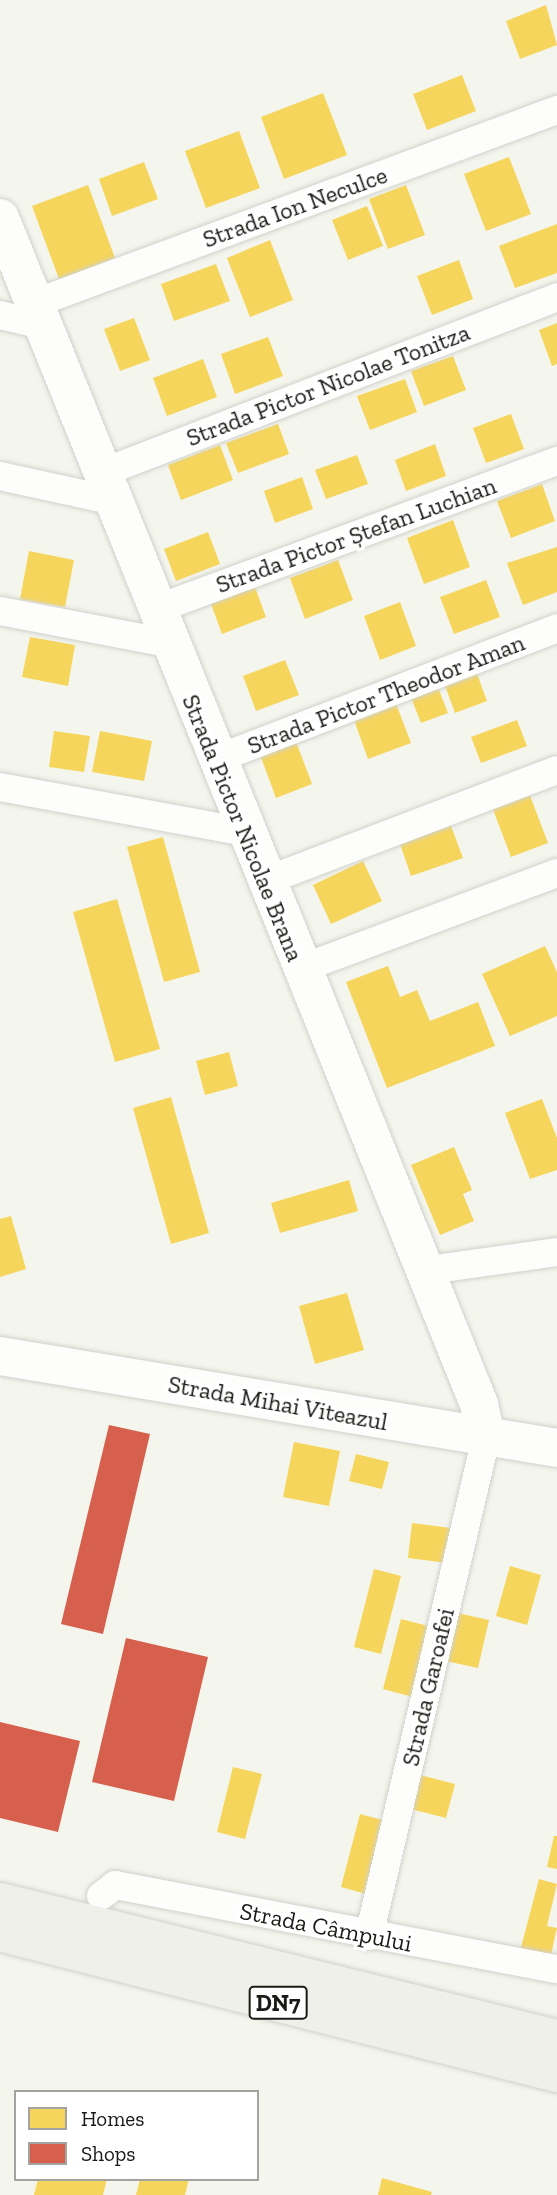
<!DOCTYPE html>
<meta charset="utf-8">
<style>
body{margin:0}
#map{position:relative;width:557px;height:2195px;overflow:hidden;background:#f4f6ee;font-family:"Zilla Slab",serif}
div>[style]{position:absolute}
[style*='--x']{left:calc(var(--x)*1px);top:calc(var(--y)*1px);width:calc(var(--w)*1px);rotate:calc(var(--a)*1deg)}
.homes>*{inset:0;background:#f6d55c}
.shops>*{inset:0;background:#d6604d}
.roads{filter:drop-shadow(0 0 2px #d0d1cb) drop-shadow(0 0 2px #d0d1cb)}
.street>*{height:28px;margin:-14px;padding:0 14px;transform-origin:14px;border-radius:14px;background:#fdfefc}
.secondary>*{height:38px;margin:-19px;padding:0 19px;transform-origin:19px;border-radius:19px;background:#fdfefc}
.primary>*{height:38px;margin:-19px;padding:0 19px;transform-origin:19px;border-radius:19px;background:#eef0e9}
span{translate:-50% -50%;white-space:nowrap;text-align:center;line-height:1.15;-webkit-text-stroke:7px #fff;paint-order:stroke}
.shield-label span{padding:2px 5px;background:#fff;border:2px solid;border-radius:5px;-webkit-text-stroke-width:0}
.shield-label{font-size:23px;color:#191a15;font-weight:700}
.street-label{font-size:24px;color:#191a15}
.legend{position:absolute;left:14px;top:2090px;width:245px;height:91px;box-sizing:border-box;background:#fff;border:2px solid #a3a3a1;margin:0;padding:9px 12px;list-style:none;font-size:21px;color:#191a15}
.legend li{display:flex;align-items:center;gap:14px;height:35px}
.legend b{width:35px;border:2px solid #a3a3a1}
</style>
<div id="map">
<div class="homes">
<div style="clip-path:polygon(546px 5px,557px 45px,520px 59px,506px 21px)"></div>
<div style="clip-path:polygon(462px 75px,476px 111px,427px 130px,413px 94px)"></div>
<div style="clip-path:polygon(323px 93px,347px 155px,284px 179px,261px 117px)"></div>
<div style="clip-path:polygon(239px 131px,260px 188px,206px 208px,185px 151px)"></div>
<div style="clip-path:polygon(509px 157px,531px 214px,486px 231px,464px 174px)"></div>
<div style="clip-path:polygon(144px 162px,158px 199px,112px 216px,99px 179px)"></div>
<div style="clip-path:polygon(88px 185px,115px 258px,59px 279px,32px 206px)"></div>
<div style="clip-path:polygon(406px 185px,425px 235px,388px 249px,369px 199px)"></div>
<div style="clip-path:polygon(367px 206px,383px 246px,348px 260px,332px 220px)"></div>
<div style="clip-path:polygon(557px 224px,557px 273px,515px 288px,499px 246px)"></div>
<div style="clip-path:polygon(270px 240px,293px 300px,250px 317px,227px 258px)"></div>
<div style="clip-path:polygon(459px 260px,473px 299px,432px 315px,417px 276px)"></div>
<div style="clip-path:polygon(216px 264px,230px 301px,174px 321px,161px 284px)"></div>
<div style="clip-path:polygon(134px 318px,150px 360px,120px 371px,104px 329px)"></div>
<div style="clip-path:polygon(557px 323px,557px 364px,552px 366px,539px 330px)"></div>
<div style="clip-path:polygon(268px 337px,283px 376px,235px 394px,221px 354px)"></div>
<div style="clip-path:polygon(453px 356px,466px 390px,424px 406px,411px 371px)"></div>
<div style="clip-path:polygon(203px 359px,217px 397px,167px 416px,153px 378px)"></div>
<div style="clip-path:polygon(405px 379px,417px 412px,370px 430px,357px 396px)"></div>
<div style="clip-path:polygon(511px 414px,524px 449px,486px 463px,473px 428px)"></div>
<div style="clip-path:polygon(278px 424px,289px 454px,238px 473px,226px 443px)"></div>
<div style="clip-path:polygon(435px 444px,446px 476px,406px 491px,395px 460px)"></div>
<div style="clip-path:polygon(220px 445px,233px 480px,181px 500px,168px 465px)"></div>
<div style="clip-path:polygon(357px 455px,368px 484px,326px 499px,315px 470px)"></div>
<div style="clip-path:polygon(302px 477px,313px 509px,275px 523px,264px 491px)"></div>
<div style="clip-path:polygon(542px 484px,555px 521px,511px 538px,497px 501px)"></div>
<div style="clip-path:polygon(453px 520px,470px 567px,424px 584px,407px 538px)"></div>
<div style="clip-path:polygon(208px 532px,220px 564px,176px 581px,164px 549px)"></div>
<div style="clip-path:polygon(557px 547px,557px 592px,523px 605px,507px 563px)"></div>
<div style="clip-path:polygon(29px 551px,74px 560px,65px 607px,20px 599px)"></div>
<div style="clip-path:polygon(338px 560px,353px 600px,305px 619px,290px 578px)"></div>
<div style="clip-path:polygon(486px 580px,500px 617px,454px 634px,440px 597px)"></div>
<div style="clip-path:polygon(255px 587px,266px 617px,222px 634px,211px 604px)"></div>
<div style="clip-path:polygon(400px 602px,416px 646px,380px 660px,364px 616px)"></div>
<div style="clip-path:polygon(30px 637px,75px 645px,68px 686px,22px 677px)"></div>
<div style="clip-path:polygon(285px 660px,299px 695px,256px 711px,243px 676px)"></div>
<div style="clip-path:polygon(476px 671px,487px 701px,455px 713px,444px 683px)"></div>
<div style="clip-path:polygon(437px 685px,448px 713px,421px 723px,410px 695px)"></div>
<div style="clip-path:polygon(395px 701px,411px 743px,368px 759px,353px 717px)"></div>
<div style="clip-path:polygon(517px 720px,527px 746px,481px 763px,471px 737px)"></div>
<div style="clip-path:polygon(54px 731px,90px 736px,84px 772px,49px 767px)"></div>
<div style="clip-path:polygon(100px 731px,152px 741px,144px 781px,92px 772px)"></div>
<div style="clip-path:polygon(295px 739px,312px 784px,276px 798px,259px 752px)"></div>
<div style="clip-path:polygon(529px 793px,548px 843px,511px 857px,492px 807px)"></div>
<div style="clip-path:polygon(451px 826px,463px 858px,411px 876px,400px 844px)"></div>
<div style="clip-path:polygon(163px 837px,200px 972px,164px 982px,127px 847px)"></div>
<div style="clip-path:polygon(363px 861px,382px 901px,331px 924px,313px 885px)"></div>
<div style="clip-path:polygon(117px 899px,160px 1049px,115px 1062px,73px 912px)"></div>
<div style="clip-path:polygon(545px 946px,557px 972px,557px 1016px,510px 1036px,482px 974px)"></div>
<div style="clip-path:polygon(388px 966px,400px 997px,417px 990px,430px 1021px,478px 1002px,495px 1046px,387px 1088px,346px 982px)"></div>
<div style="clip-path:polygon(229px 1052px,238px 1086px,205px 1095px,196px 1061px)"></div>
<div style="clip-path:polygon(171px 1097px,209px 1233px,171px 1244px,133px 1108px)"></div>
<div style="clip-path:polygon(542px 1099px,557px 1138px,557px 1170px,530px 1179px,505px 1113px)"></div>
<div style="clip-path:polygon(454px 1147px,472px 1190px,463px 1194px,474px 1221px,440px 1235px,411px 1165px)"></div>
<div style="clip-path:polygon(349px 1180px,358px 1211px,280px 1233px,271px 1203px)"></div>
<div style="clip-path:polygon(11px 1216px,26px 1269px,0 1277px,0 1219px)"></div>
<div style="clip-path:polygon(347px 1293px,364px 1350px,315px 1364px,299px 1306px)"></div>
<div style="clip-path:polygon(294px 1442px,340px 1451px,329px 1506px,283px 1497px)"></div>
<div style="clip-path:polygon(356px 1454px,389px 1462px,382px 1489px,349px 1481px)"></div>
<div style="clip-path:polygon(412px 1523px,451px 1528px,447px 1563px,408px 1558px)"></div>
<div style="clip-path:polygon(510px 1566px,541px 1575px,527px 1625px,496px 1616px)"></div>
<div style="clip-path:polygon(374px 1569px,401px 1576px,381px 1654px,354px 1647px)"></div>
<div style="clip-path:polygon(453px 1612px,489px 1620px,478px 1668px,441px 1660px)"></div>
<div style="clip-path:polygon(401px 1619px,432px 1627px,413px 1697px,383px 1689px)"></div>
<div style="clip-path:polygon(233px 1767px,262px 1774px,245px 1839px,217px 1832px)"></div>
<div style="clip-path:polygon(420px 1775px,455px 1784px,446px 1818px,411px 1809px)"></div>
<div style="clip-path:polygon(360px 1814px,386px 1821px,366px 1894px,341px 1887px)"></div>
<div style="clip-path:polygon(554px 1836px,557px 1836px,557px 1869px,547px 1867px)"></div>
<div style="clip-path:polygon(539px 1879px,557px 1884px,547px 1926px,557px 1928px,550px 1959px,520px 1951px)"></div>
<div style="clip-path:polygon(382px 2178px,432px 2192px,431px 2195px,378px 2195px)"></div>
<div style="clip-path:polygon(38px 2179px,107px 2179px,103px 2195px,34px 2195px)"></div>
<div style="clip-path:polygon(140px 2179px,189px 2179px,185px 2195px,136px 2195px)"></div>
</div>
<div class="shops">
<div style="clip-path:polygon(109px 1425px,150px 1434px,103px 1634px,61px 1624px)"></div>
<div style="clip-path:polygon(126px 1638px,208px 1657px,174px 1801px,92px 1782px)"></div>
<div style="clip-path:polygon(0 1722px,80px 1741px,58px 1832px,0 1818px)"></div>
</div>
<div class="roads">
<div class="street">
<div style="--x:33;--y:304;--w:559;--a:-20.32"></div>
<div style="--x:0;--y:315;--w:43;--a:13.4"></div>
<div style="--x:99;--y:474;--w:491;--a:-21.1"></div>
<div style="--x:0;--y:476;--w:113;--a:12.3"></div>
<div style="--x:154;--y:610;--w:430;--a:-20.3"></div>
<div style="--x:0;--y:611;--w:170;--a:10.8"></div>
<div style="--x:214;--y:760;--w:368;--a:-21"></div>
<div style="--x:0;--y:787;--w:248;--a:10.4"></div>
<div style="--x:265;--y:881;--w:312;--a:-20.8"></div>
<div style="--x:300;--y:969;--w:274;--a:-20.5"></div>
<div style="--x:422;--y:1271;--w:136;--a:-8"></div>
<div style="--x:101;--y:1896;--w:18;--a:-38"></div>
<div style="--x:115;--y:1885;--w:450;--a:10.8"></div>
<div style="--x:369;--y:1936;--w:512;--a:-76.78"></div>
</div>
<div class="secondary">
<div style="--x:0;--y:218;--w:1279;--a:68.01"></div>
<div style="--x:479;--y:1404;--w:35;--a:78"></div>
<div style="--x:0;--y:1356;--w:565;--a:9.38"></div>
</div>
<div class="primary">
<div style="--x:0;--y:1902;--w:574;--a:13.82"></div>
<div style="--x:0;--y:1932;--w:575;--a:14.21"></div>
</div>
</div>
<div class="shield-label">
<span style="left:278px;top:2003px">DN7</span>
</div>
<div class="street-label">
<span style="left:295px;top:207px;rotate:-20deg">Strada Ion Neculce</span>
<span style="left:328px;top:385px;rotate:-21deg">Strada Pictor Nicolae Tonitza</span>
<span style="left:356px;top:535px;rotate:-20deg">Strada Pictor Ștefan Luchian</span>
<span style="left:386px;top:694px;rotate:-21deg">Strada Pictor Theodor Aman</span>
<span style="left:243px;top:828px;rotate:68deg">Strada Pictor Nicolae Brana</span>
<span style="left:278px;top:1403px;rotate:10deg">Strada Mihai Viteazul</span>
<span style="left:428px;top:1687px;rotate:-77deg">Strada Garoafei</span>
<span style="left:326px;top:1927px;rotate:11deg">Strada Câmpului</span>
</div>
<ul class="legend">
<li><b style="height:19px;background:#f6d55c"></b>Homes</li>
<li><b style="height:19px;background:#d6604d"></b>Shops</li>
</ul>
</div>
